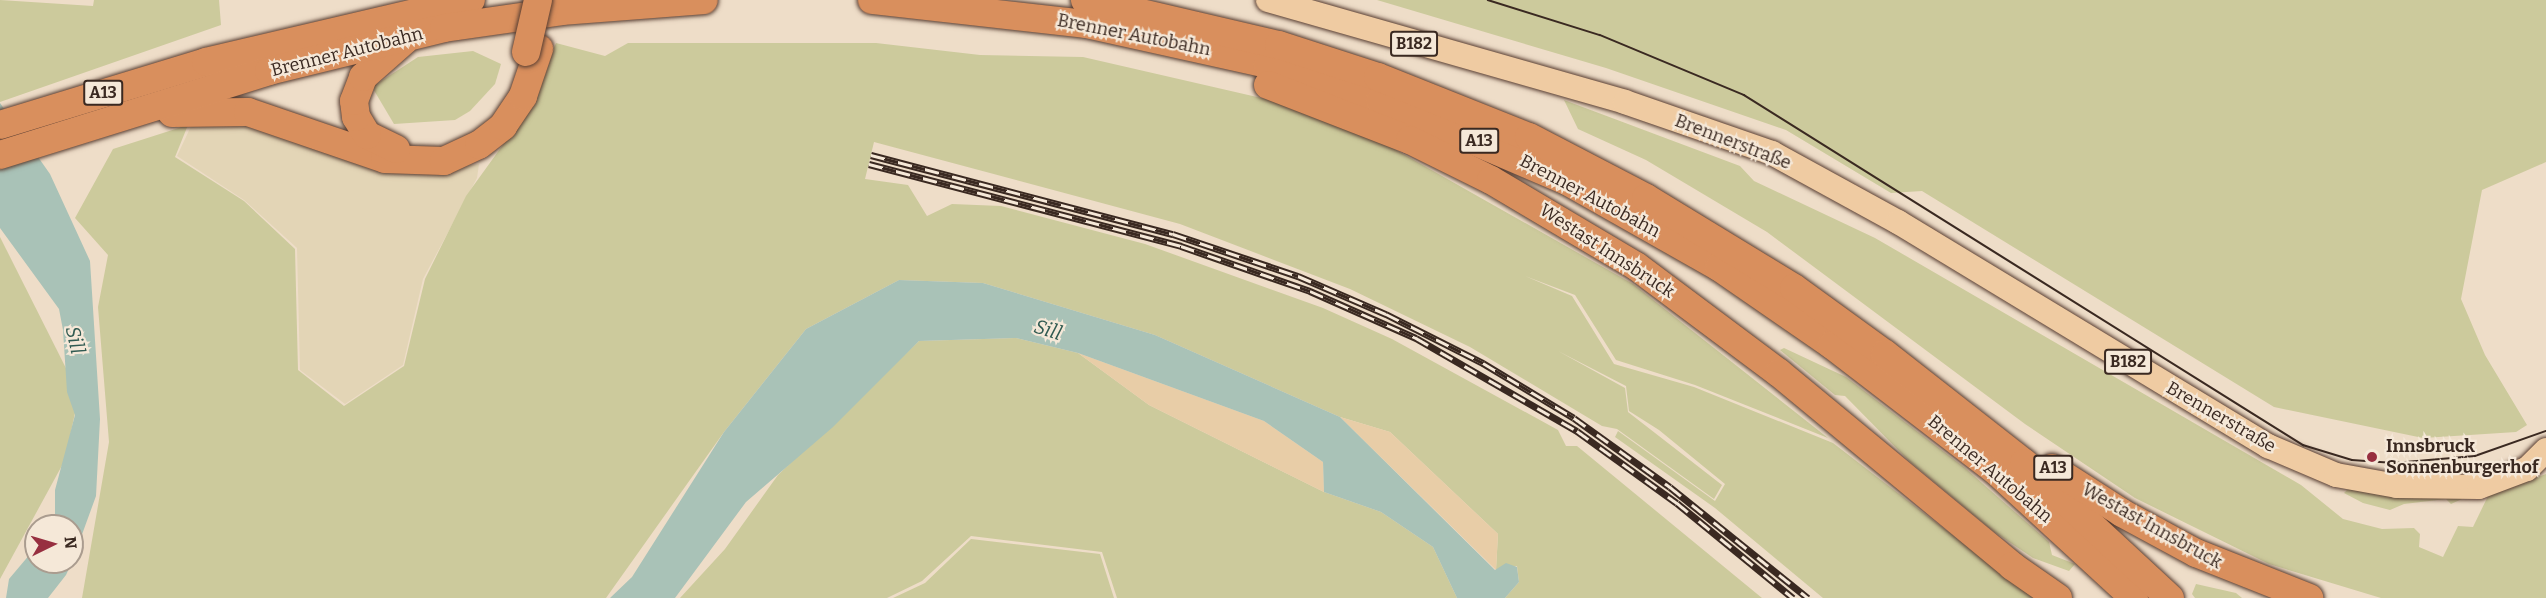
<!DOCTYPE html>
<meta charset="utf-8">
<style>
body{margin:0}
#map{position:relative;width:2546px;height:598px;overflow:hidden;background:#eeddc8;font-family:Bitter,serif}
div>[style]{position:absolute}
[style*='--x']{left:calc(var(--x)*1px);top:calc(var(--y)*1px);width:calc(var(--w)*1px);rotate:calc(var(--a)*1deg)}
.farmland>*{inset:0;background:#e3d5b6}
.green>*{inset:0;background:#ccca9c}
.sand>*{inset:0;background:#e8cda7}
.water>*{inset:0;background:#a9c2b7}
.roads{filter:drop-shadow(0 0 2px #583d31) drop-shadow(0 0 2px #583d31)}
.primary>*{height:24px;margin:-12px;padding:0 12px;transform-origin:12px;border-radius:12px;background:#efcba2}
.motorway>*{height:28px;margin:-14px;padding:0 14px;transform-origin:14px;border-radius:14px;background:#d98f5d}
.tram>*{height:1.5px;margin:-0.75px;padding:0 0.75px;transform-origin:0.75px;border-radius:0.75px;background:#3a2921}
.rail>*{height:7px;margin-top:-3.5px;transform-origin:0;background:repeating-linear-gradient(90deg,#f5e8d8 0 14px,#3a2921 0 28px);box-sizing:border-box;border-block:2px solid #3a2921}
.bridges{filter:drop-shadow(0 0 2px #583d31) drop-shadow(0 0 2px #583d31)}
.motorway-bridge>*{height:28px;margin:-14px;padding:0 14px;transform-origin:14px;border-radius:14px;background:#d98f5d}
.dots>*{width:16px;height:16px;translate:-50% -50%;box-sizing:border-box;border:3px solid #f5e8d8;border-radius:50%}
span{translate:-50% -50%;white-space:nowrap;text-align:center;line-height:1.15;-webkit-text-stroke:4.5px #f5e8d8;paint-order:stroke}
.shield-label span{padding:2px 4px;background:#f5e8d8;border:2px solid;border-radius:4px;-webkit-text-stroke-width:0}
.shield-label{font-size:16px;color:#3a2921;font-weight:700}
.street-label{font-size:18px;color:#3a2921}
.poi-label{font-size:18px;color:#3a2921;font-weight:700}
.left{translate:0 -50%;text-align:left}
.water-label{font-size:20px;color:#305a51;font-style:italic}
.north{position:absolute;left:24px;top:514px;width:60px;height:60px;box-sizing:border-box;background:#f5e8d8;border:2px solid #aa9c8f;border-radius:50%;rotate:85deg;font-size:16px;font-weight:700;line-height:24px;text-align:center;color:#3a2921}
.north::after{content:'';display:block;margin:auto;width:21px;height:27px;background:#972f40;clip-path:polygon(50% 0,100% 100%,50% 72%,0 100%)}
</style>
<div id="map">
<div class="farmland">
<div style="clip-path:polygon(246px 121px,450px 168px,479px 164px,477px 178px,423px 279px,403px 365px,345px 404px,300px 370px,297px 248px,244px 200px,177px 156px,193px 122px)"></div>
</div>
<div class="green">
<div style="clip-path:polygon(0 0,93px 6px,94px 0,219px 0,221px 25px,0 102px)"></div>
<div style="clip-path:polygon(1377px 0,2546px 0,2546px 162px,2482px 190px,2461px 299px,2485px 355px,2527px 425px,2516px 432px,2423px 438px,2274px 407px,1922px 191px,1891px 193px,1786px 130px,1606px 68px)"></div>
<div style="clip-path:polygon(556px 43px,605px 56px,628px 43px,876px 43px,980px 55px,1083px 57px,1270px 100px,1382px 142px,1633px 284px,1828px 438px,1695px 385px,1616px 360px,1575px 295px,1525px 276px,1572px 296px,1614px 364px,1694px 387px,1833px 443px,2034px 598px,1823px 598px,1715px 508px,1615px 437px,1618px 431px,1715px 501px,1725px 484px,1659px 430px,1629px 411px,1626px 386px,1558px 351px,1625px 388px,1628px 412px,1722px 485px,1714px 499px,1617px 429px,1602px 426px,1470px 347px,1350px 289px,1180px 224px,874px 142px,865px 179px,908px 185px,927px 216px,952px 204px,1001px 206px,1145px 244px,1323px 308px,1392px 339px,1558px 430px,1566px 446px,1577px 446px,1762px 598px,1505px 598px,1519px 582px,1517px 566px,1496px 570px,1498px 534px,1390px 432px,1340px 417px,1155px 335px,983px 283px,899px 280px,806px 329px,724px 432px,606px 598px,82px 598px,109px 442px,98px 307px,108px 255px,75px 218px,113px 149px,188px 125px,175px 157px,244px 201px,295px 249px,298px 370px,344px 406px,404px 366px,425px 279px,466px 196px,520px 121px)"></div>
<div style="clip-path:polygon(473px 51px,501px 64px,495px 84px,470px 111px,455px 120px,394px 124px,372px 87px,418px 57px)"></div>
<div style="clip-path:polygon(1564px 100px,1740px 166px,1754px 181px,1875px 238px,2301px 485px,2343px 519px,2382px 529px,2414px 528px,2420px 534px,2419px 547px,2443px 557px,2458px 526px,2473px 527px,2488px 496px,2546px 474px,2546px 598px,2381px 598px,2269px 564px,2135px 498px,2025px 424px,1767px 232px,1646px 160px,1578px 129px)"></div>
<div style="clip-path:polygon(0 237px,79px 394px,65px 460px,0 579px)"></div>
<div style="clip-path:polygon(1016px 338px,1078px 353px,1149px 405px,1324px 492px,1381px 512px,1433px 547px,1457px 598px,1117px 598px,1102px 552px,971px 536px,922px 581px,887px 598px,680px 598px,725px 549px,778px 475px,919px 341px)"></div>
<div style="clip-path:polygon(1784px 348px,1846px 377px,1965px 468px,2049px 542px,2052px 555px,2075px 564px,2069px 571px,2033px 558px,1993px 531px,1908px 460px,1845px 396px,1835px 395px,1780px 350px)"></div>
<div style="clip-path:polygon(2348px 489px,2385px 496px,2462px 499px,2451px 504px,2446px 499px,2404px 504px,2390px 510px,2363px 503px,2344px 493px)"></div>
<div style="clip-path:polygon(971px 539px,1100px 554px,1114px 598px,893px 598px,925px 583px)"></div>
<div style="clip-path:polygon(2196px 584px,2236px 593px,2242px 598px,2195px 598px,2192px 594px)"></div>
</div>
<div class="sand">
<div style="clip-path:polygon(1078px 353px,1264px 421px,1323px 462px,1324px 492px,1149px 405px)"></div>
<div style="clip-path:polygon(1340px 417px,1390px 432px,1498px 534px,1496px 570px)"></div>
</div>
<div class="water">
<div style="clip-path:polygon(0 103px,50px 174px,90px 261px,100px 419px,96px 496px,72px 562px,72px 526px,55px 526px,55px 490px,75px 415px,67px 392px,63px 330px,59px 309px,0 228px)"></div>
<div style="clip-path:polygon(899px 280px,983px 283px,1155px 335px,1340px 417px,1495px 570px,1506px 563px,1517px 567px,1519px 582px,1505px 598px,1457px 598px,1433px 547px,1381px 512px,1324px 492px,1323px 462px,1264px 421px,1078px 353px,1016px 338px,919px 341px,833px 427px,746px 502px,675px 598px,610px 598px,632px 577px,724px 432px,806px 329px)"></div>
<div style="clip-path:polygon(36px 547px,36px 562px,72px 562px,66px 575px,48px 598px,6px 598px,9px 579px)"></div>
</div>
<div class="roads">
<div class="primary">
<div style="--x:1268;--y:0;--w:371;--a:15.9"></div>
<div style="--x:1625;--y:102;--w:156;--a:19.1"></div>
<div style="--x:1772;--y:153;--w:144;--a:28.7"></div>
<div style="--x:1898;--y:222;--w:433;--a:31.2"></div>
<div style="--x:2268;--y:446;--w:74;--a:23.1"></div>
<div style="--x:2336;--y:475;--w:62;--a:10.2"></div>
<div style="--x:2397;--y:486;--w:82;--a:0.7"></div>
<div style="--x:2479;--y:487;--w:51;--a:-20.6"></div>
<div style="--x:2527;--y:469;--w:27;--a:-45"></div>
</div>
<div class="motorway">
<div style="--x:872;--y:0;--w:216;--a:6.4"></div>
<div style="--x:1087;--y:24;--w:185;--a:12.5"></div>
<div style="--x:1268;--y:64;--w:118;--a:18.3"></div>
<div style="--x:1380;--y:101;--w:203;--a:23.2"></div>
<div style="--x:1567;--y:181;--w:175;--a:29.5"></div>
<div style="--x:1719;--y:267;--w:137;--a:34.6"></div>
<div style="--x:1832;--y:345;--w:205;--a:37.5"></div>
<div style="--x:1995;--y:470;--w:189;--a:42.6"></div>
<div style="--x:1085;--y:0;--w:199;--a:13.1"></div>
<div style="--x:1279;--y:45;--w:104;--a:17.9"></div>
<div style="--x:1378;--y:77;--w:162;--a:21.7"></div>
<div style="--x:1529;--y:137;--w:132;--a:27.5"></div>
<div style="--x:1646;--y:198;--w:173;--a:31.3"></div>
<div style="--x:1794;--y:288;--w:112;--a:36"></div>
<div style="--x:1885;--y:354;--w:177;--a:38.1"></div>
<div style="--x:2024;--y:463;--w:199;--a:42.8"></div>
<div style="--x:1268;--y:85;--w:152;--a:21.2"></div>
<div style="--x:1410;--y:140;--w:90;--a:26.3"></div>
<div style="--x:1491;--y:180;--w:169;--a:30.7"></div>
<div style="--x:1636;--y:266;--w:179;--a:36.8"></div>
<div style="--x:1779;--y:373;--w:303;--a:39.6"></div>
<div style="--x:2012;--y:566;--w:56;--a:34.8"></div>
<div style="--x:172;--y:113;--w:76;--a:-0.8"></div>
<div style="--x:248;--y:112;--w:145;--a:18.9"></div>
<div style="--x:385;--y:159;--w:59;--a:1.9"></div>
<div style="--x:444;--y:161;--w:38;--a:-25"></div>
<div style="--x:479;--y:145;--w:31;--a:-38"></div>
<div style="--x:503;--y:126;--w:36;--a:-56"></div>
<div style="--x:523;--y:96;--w:50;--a:-71.2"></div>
<div style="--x:0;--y:125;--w:215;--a:-17"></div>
<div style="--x:206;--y:62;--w:272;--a:-13.2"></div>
<div style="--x:396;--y:149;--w:32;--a:-154"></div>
<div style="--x:367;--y:135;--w:21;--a:-121"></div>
<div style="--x:356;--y:117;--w:16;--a:-97"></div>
<div style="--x:354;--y:101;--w:26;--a:-69"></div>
<div style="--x:363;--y:77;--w:56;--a:-41.4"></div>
<div style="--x:0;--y:155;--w:282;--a:-17.3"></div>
<div style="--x:269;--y:71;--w:180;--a:-13.8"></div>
<div style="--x:444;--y:28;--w:119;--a:-8.2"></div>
<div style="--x:562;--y:11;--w:142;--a:-4.4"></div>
<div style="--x:2052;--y:468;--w:83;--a:32.7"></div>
<div style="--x:2122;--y:513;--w:84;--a:28.4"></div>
<div style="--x:2196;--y:553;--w:122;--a:21.7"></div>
</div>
</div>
<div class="tram">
<div style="--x:1488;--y:0;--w:117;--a:17.4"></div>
<div style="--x:1600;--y:35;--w:156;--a:22.6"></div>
<div style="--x:1744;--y:95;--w:660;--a:32.05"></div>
<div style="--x:2303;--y:445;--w:51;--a:17"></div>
<div style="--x:2352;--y:460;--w:42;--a:4.1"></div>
<div style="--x:2394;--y:463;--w:81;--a:-4.9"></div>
<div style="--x:2475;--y:456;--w:75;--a:-19.4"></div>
</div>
<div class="rail">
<div style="--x:871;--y:155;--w:312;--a:14.7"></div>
<div style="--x:1173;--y:234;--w:132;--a:18.6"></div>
<div style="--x:1298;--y:276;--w:96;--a:23.4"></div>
<div style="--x:1386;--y:314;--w:109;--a:26.8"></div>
<div style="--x:1483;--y:363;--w:106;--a:31.1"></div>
<div style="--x:1574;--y:418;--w:118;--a:35.7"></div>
<div style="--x:1670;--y:487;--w:177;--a:38.8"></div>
<div style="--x:869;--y:164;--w:323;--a:14.7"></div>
<div style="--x:1181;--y:246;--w:137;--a:19.2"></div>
<div style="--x:1310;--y:291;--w:116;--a:23.9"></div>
<div style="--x:1416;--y:338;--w:186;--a:30"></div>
<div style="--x:1577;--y:431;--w:123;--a:35.8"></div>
<div style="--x:1677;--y:503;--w:150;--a:39.3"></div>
</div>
<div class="bridges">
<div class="motorway-bridge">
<div style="--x:526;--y:52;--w:53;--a:-77"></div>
</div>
</div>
<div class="dots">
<div style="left:2372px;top:457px;background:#972f40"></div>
</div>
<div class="shield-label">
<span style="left:1414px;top:44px">B182</span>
<span style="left:103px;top:93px">A13</span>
<span style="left:1479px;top:141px">A13</span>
<span style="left:2128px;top:362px">B182</span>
<span style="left:2053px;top:468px">A13</span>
</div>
<div class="street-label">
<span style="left:1134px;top:35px;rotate:11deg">Brenner Autobahn</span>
<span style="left:347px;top:52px;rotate:-14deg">Brenner Autobahn</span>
<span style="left:1733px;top:142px;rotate:21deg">Brennerstraße</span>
<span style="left:1590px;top:196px;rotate:28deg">Brenner Autobahn</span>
<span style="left:1607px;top:251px;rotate:33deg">Westast Innsbruck</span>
<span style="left:2221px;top:417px;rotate:30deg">Brennerstraße</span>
<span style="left:1990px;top:469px;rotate:40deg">Brenner Autobahn</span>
<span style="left:2152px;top:526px;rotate:29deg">Westast Innsbruck</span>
</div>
<div class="poi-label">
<span class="left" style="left:2386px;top:457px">Innsbruck<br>Sonnenburgerhof</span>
</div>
<div class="water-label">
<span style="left:1048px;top:330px;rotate:18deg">Sill</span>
<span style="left:75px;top:340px;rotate:77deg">Sill</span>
</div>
<div class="north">N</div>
</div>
